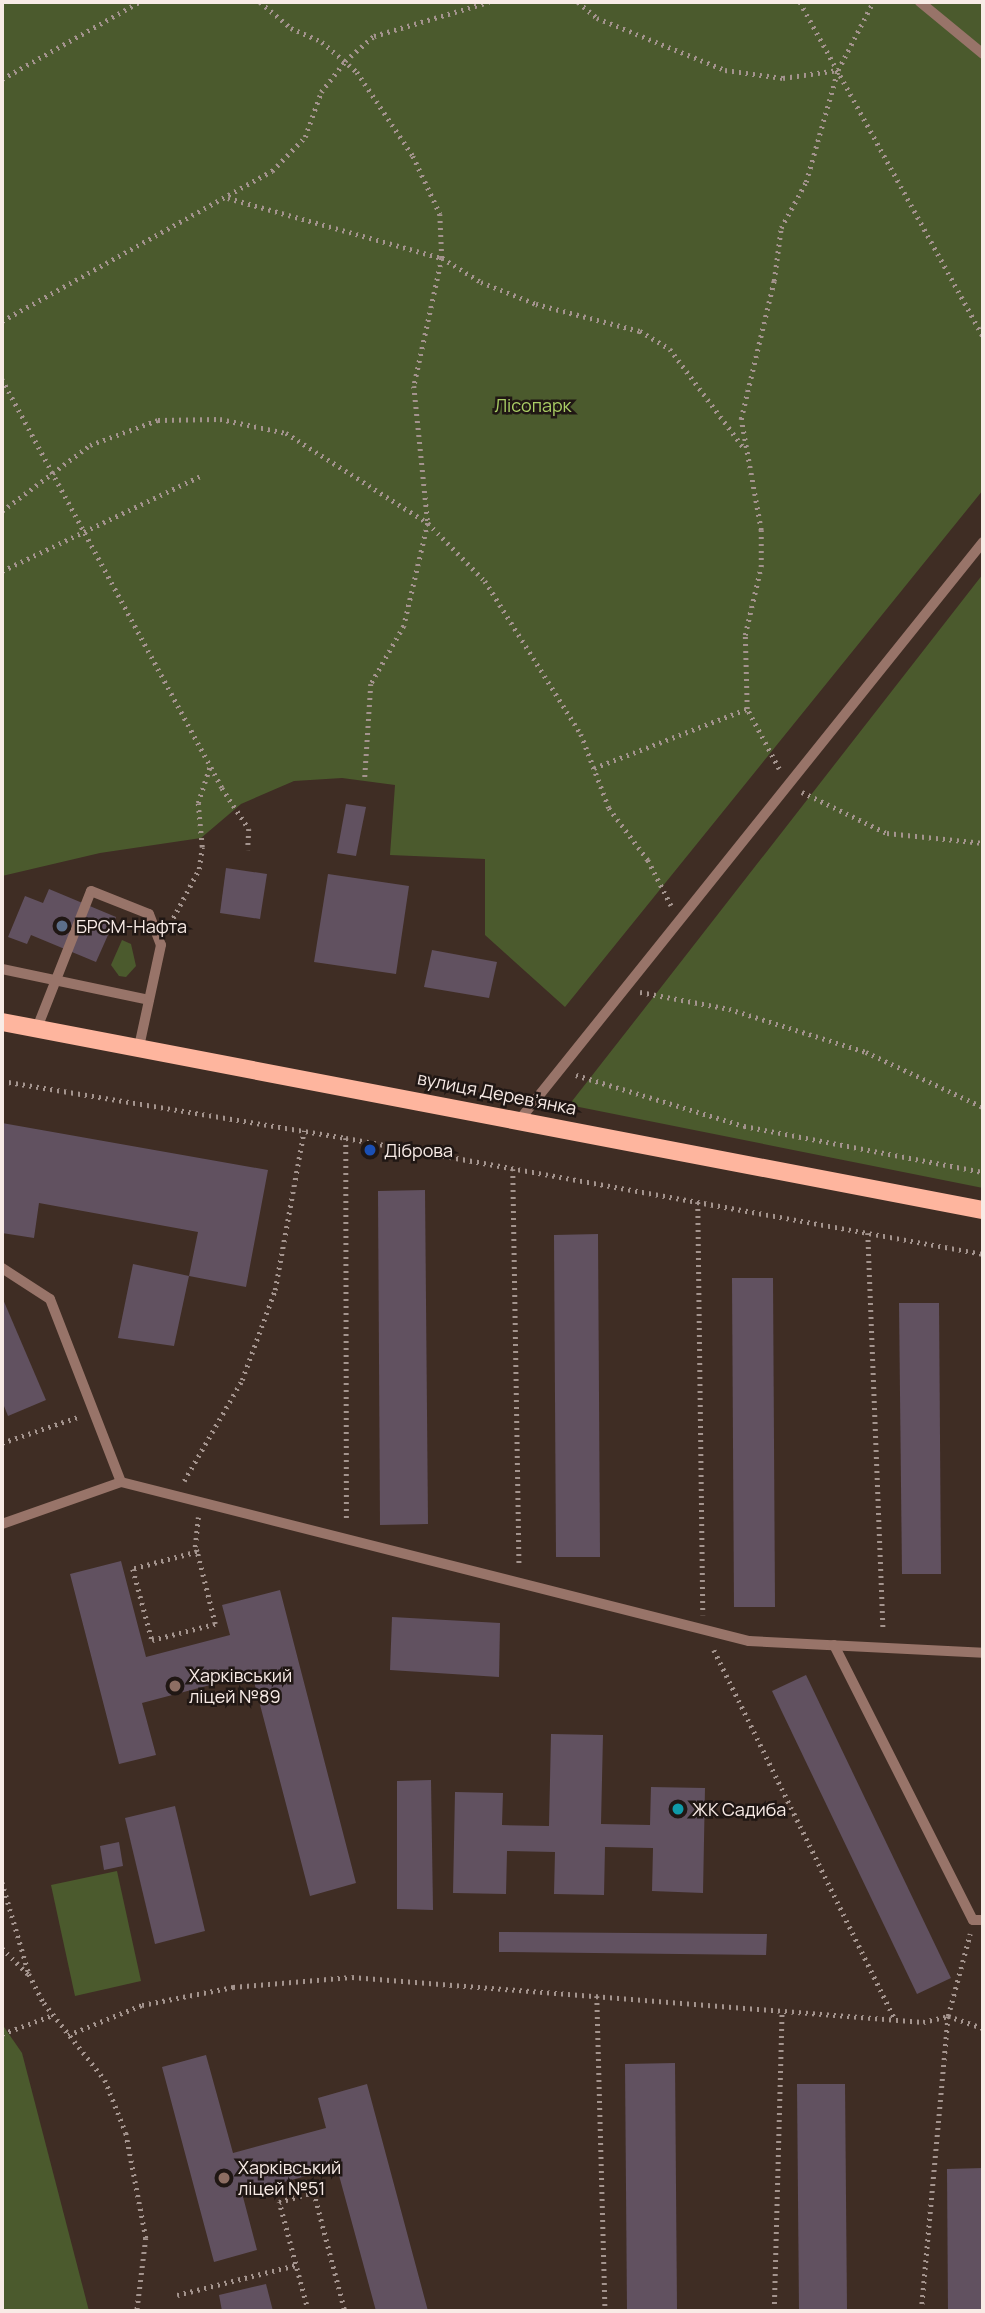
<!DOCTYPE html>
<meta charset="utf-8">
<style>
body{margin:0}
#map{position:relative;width:985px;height:2313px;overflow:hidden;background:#3f2d24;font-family:Manrope,sans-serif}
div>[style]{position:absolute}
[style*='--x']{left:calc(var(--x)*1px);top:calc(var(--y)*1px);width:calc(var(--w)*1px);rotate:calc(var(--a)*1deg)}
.green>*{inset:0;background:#4b5a2d}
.building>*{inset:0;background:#615160}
.path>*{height:4.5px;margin-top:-2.25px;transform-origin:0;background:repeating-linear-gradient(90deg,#a4948e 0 2px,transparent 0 7px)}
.service>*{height:10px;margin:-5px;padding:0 5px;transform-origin:5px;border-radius:5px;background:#987469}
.primary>*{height:18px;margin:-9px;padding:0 9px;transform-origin:9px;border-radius:9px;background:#feb59e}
.dots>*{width:19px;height:19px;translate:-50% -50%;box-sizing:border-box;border:4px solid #201714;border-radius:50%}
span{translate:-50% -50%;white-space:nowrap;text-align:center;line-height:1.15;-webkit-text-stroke:5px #201714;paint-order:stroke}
.park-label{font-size:18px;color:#aace65}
.poi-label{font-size:18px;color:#f8ebe6}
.left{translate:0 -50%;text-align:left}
.street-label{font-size:18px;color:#f8ebe6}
.frame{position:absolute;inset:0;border:4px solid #f8ebe6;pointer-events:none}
</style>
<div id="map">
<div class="green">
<div style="clip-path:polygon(2px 2px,983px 2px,983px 490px,565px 1007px,485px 935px,485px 859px,390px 855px,395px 785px,342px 778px,294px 781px,241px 804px,201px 838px,100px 853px,2px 876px)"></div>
<div style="clip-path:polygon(983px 574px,983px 1188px,569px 1105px,655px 995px)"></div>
<div style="clip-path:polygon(122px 940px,131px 944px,136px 966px,126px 977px,119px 976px,111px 965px)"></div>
<div style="clip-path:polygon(117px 1871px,141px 1981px,75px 1996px,51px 1885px)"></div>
<div style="clip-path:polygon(2px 2024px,22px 2053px,89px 2311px,2px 2311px)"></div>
</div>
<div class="building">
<div style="clip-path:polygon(346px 804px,366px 807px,356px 856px,337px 853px)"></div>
<div style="clip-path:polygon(226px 868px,267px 874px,260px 919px,220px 913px)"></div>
<div style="clip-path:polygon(328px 874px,409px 886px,396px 974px,314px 962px)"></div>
<div style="clip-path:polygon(49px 889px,116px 917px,96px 962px,31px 935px,27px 944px,8px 937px,25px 896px,43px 903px)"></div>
<div style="clip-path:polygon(432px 950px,497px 962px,489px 998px,424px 987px)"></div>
<div style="clip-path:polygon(2px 1123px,268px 1170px,246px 1287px,189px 1276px,198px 1232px,39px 1203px,34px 1238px,2px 1233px)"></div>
<div style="clip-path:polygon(425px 1190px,428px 1524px,380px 1525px,378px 1191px)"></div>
<div style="clip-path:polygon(598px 1234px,600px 1557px,556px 1557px,554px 1235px)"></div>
<div style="clip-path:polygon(133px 1264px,189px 1276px,174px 1346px,118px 1338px)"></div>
<div style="clip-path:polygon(732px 1278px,773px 1278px,775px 1607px,734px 1607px)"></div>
<div style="clip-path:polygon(2px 1297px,46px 1400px,8px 1416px,2px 1401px)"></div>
<div style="clip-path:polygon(899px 1303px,939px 1303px,941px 1574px,902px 1574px)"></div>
<div style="clip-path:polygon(121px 1561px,146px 1657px,230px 1635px,222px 1605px,280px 1590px,356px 1883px,310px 1896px,252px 1674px,142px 1703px,156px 1755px,119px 1764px,70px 1574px)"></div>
<div style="clip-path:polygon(392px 1617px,500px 1623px,499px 1677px,390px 1670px)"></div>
<div style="clip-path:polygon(806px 1675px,951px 1978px,917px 1994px,772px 1691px)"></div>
<div style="clip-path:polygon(551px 1734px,603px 1735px,601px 1824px,650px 1825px,651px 1787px,705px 1788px,703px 1893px,652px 1891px,653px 1848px,605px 1847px,604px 1895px,554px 1894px,555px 1852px,507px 1851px,506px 1894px,453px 1893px,455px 1792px,503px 1793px,502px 1825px,549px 1826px)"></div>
<div style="clip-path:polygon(431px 1780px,433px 1910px,397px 1909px,397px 1781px)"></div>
<div style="clip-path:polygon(175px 1806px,205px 1931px,155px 1944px,125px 1818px)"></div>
<div style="clip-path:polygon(119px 1842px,123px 1866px,104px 1870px,100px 1846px)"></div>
<div style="clip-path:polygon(499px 1932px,767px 1934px,766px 1955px,499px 1952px)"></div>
<div style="clip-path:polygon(206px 2055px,233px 2153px,326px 2128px,318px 2098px,367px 2084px,428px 2311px,376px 2311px,337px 2168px,242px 2193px,257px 2250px,214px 2262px,162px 2067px)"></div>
<div style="clip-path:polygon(675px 2063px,677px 2311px,627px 2311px,625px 2064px)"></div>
<div style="clip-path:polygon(797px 2084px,845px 2084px,847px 2311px,799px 2311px)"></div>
<div style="clip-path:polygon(983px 2168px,983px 2311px,948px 2311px,947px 2169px)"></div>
<div style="clip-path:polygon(266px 2284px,273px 2311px,222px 2311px,219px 2295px)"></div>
</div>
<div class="path">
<div style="--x:260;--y:2;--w:40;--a:40"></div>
<div style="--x:291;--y:28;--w:34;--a:24"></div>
<div style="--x:322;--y:42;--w:46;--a:40.6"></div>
<div style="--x:357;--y:72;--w:101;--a:56.3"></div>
<div style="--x:413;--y:156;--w:64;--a:65"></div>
<div style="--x:440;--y:214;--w:44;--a:87.4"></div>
<div style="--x:442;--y:258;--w:131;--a:102.3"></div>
<div style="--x:414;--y:386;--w:138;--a:84.2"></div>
<div style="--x:428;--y:523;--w:106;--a:103.1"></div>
<div style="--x:404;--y:626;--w:67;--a:119.6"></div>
<div style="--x:371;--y:684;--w:93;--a:93.7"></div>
<div style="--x:578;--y:2;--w:25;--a:40"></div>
<div style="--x:597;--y:18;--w:138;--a:22.1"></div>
<div style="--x:725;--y:70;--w:59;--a:7.9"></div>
<div style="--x:783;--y:78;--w:56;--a:-8.3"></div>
<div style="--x:800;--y:2;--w:381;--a:61.3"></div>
<div style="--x:2;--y:79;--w:157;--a:-29.3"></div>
<div style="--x:228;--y:198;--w:222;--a:15.7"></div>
<div style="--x:442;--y:258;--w:46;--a:31.6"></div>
<div style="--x:481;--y:282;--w:59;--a:21.8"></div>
<div style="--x:536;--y:304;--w:107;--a:14.6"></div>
<div style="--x:640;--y:331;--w:35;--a:31"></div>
<div style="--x:670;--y:349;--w:124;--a:53.2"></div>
<div style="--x:2;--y:321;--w:309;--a:-29.1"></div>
<div style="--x:272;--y:171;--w:47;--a:-45.9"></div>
<div style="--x:305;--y:137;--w:48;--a:-70.4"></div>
<div style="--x:321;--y:92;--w:39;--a:-52"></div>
<div style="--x:345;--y:61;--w:38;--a:-41"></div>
<div style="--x:374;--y:36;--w:120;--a:-16.5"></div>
<div style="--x:2;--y:379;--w:464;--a:61.7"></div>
<div style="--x:222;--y:788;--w:49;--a:56.6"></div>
<div style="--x:249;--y:829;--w:21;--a:93"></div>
<div style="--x:2;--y:511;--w:110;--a:-36.9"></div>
<div style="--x:90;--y:445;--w:72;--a:-20.2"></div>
<div style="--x:158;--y:420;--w:62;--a:-0.9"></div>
<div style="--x:220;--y:419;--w:67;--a:12"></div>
<div style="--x:286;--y:433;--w:168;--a:32.4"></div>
<div style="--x:428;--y:523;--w:81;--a:45.5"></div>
<div style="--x:485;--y:581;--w:181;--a:57.9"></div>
<div style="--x:581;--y:734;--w:79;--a:69.3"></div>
<div style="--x:609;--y:808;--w:65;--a:53.1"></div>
<div style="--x:648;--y:860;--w:51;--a:62.9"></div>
<div style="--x:2;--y:571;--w:220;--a:-25.6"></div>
<div style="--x:594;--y:768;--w:164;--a:-21.1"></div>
<div style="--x:779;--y:769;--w:68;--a:-118.1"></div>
<div style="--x:747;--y:709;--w:74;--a:-91.5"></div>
<div style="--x:745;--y:635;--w:70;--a:-76.8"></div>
<div style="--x:761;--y:567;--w:37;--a:-90"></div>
<div style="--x:761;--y:530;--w:113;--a:-100.2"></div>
<div style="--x:741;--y:419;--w:142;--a:-76.6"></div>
<div style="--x:774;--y:281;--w:53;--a:-82.5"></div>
<div style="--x:781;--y:228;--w:52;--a:-61.5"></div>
<div style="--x:806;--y:182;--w:116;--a:-74.1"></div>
<div style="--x:838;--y:70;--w:76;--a:-62.8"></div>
<div style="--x:802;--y:792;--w:94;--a:25.8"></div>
<div style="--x:887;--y:833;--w:97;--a:5.9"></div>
<div style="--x:170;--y:924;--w:62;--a:-62.2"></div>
<div style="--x:199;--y:869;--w:22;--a:-82"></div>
<div style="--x:202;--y:847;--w:44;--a:-95.2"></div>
<div style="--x:198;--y:803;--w:39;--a:-72"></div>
<div style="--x:640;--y:992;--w:91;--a:10.8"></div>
<div style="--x:729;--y:1009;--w:144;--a:17.4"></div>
<div style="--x:866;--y:1052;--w:129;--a:25.2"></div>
<div style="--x:576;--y:1075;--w:176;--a:16.9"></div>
<div style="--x:744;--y:1126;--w:243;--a:10.9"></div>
<div style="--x:2;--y:1081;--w:349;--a:9.4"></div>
<div style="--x:346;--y:1138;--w:647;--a:10.32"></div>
<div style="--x:346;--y:1138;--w:384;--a:89.9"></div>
<div style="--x:513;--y:1169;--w:398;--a:89.1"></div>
<div style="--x:698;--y:1202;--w:413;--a:89.3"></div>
<div style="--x:868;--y:1233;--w:398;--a:87.8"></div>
<div style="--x:2;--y:1443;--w:80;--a:-18.9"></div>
<div style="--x:184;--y:1481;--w:116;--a:-60.1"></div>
<div style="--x:242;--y:1380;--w:96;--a:-69.9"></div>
<div style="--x:275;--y:1290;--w:162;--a:-79.7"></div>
<div style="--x:197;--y:1552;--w:66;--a:165.1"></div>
<div style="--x:133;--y:1569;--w:73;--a:75"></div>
<div style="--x:152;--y:1640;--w:65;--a:-14.3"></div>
<div style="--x:215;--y:1624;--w:74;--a:-104"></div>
<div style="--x:197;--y:1552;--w:5;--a:-112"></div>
<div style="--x:195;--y:1547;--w:30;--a:-84"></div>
<div style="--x:714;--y:1650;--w:411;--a:63.9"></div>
<div style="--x:2;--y:1882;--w:96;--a:73.6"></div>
<div style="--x:29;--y:1974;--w:33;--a:63"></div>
<div style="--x:44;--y:2003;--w:98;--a:51.6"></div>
<div style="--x:105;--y:2080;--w:57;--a:68.4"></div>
<div style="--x:126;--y:2133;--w:107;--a:79.2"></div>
<div style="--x:146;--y:2238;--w:74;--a:97"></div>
<div style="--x:2;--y:1948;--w:37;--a:45"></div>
<div style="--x:597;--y:1996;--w:315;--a:88.5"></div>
<div style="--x:2;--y:2034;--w:54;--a:-20.4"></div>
<div style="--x:68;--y:2035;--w:80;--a:-22.1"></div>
<div style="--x:142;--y:2005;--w:93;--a:-11.2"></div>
<div style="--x:233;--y:1987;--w:119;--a:-4.8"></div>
<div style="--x:352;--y:1977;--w:573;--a:4.51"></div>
<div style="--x:923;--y:2022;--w:26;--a:-13"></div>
<div style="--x:948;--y:2016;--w:37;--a:19"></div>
<div style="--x:177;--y:2295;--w:123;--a:-14.1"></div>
<div style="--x:308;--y:2311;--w:113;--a:-104.9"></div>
<div style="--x:279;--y:2202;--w:36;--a:-16"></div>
<div style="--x:314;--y:2192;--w:123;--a:75.4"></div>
<div style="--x:774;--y:2311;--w:300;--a:-88.5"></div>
<div style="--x:921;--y:2311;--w:296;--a:-84.8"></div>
<div style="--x:948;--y:2016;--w:85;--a:-75"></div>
</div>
<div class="service">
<div style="--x:920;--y:2;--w:82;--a:39.5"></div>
<div style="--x:2;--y:969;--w:150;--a:11.9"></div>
<div style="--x:37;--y:1028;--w:147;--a:-68.5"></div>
<div style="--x:91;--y:891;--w:62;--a:21.6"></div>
<div style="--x:149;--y:914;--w:33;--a:69"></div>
<div style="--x:161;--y:945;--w:104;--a:102.2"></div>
<div style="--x:521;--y:1118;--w:738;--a:-51.27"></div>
<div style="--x:2;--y:1268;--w:57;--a:32.9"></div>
<div style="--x:50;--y:1299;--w:196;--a:68.8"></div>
<div style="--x:2;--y:1524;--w:126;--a:-19.4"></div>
<div style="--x:121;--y:1482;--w:648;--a:14.21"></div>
<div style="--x:749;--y:1641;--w:234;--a:2.9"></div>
<div style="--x:834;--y:1645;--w:308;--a:63.2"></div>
<div style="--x:973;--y:1920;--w:10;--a:0"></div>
</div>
<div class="primary">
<div style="--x:2;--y:1022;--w:999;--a:10.85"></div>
</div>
<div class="dots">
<div style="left:62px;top:926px;background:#5c6f8a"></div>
<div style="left:370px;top:1150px;background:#1a4fb4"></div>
<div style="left:175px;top:1686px;background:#8d6e63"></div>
<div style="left:678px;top:1809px;background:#0f9aa8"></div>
<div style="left:224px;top:2178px;background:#8d6e63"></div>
</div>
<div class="park-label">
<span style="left:533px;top:405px">Лісопарк</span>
</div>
<div class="poi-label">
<span class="left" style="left:76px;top:926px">БРСМ-Нафта</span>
<span class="left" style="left:384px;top:1150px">Діброва</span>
<span class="left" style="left:189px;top:1686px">Харківський<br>ліцей №89</span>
<span class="left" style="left:692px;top:1809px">ЖК Садиба</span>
<span class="left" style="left:238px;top:2178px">Харківський<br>ліцей №51</span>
</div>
<div class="street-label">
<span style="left:497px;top:1093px;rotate:11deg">вулиця Дерев’янка</span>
</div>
<div class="frame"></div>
</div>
